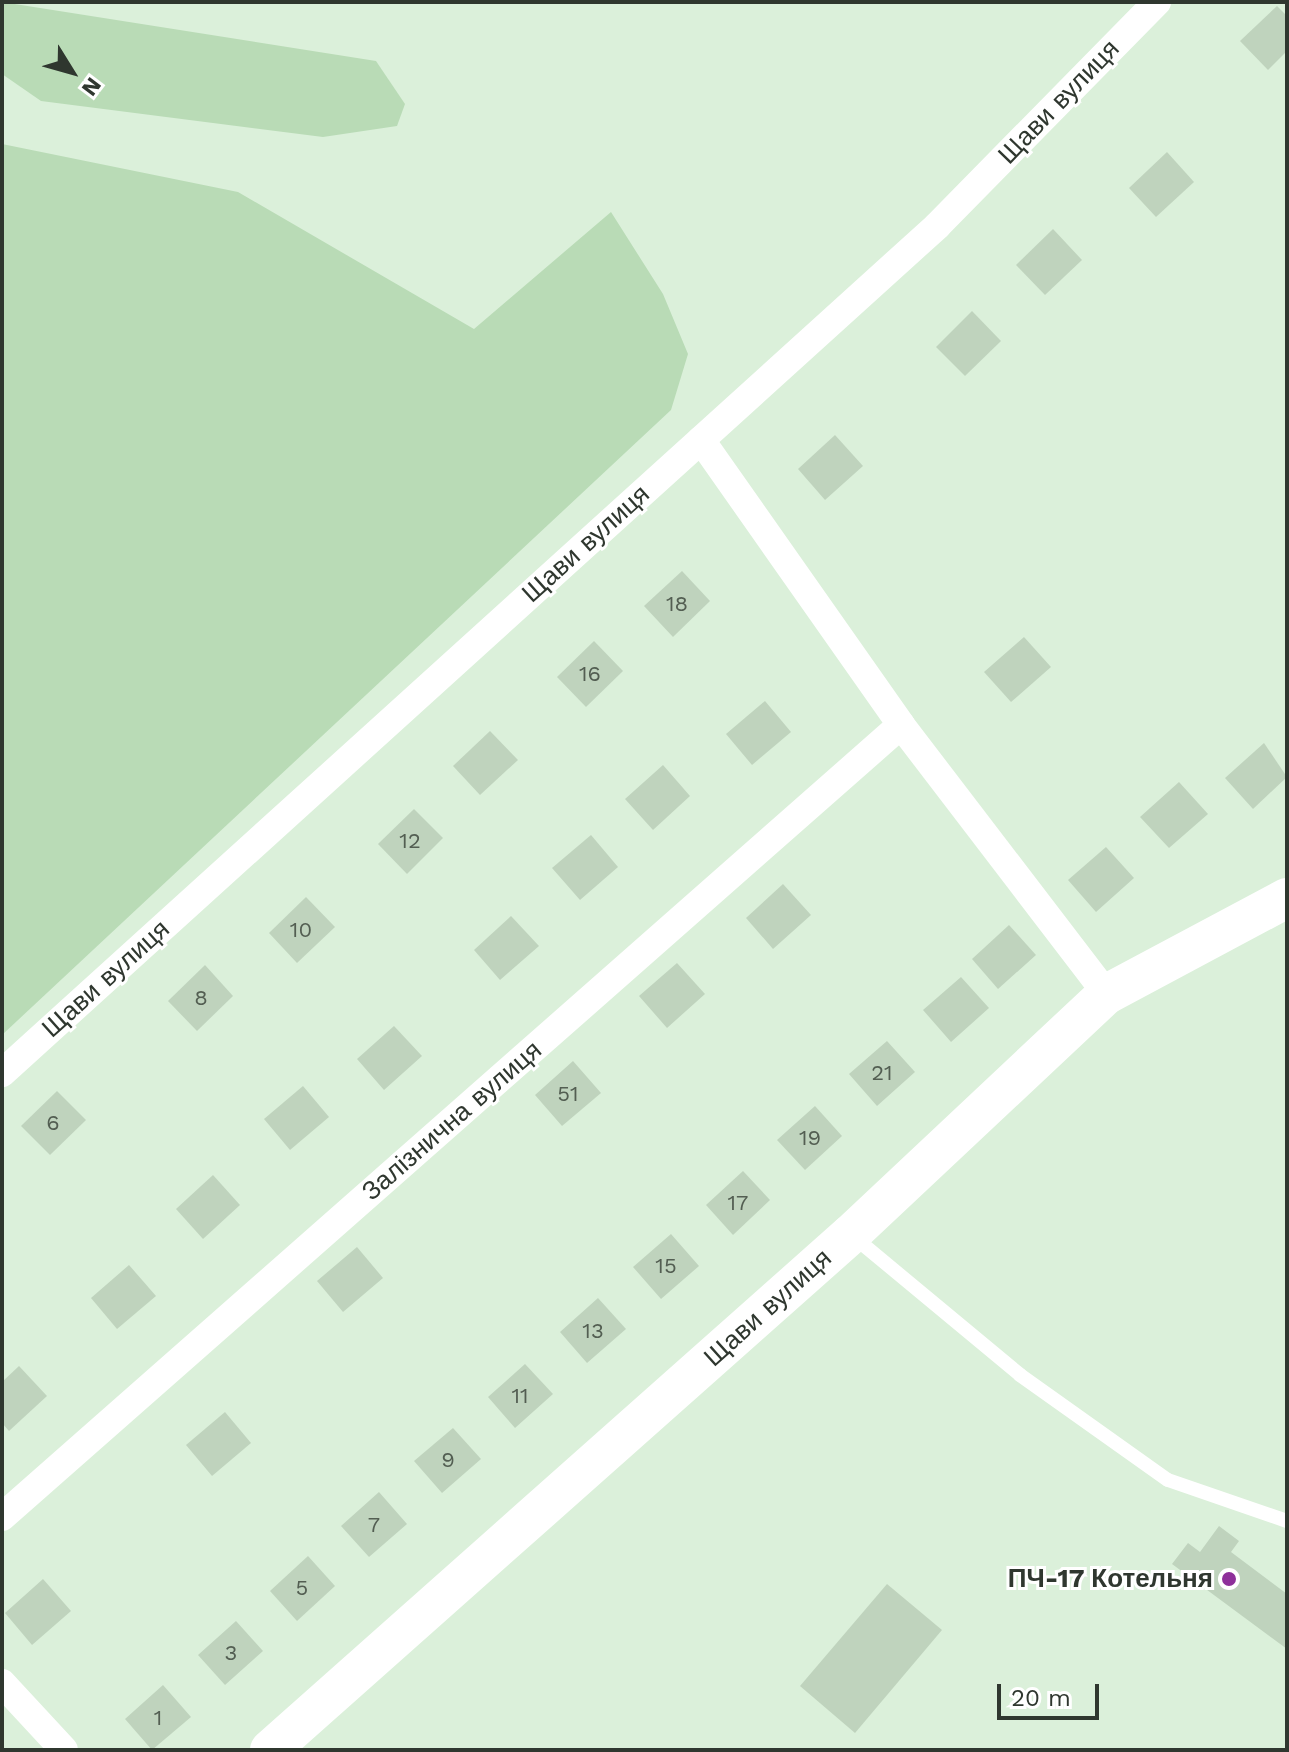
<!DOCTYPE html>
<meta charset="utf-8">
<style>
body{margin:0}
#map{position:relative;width:1289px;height:1752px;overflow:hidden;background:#dbf0da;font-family:"Work Sans",sans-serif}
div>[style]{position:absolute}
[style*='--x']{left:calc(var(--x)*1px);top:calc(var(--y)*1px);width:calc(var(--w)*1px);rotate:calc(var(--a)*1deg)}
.green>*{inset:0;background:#b9dbb6}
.building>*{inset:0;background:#bfd3bd}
.lane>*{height:14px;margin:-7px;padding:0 7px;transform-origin:7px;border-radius:7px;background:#fff}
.street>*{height:28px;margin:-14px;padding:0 14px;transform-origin:14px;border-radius:14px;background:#fff}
.secondary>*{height:40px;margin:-20px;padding:0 20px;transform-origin:20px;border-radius:20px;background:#fff}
.dots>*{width:22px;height:22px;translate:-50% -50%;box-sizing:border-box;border:4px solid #fff;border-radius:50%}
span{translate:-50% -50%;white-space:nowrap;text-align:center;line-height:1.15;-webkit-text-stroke:6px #fff;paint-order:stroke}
.number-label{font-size:22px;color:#535e52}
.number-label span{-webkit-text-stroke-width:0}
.street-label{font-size:26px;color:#2f372f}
.poi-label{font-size:26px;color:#2f372f;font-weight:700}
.right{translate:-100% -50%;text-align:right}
.frame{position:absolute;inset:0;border:4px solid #2f372f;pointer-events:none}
.north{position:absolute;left:32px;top:32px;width:80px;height:80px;-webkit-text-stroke:6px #fff;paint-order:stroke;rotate:127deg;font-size:22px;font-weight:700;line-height:32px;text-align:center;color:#2f372f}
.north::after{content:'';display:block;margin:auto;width:28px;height:36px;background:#2f372f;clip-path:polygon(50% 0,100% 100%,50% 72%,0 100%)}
.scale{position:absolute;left:997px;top:1684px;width:102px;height:36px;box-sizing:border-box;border:4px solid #2f372f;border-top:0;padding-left:10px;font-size:24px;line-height:28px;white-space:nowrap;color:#2f372f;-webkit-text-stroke:6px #fff;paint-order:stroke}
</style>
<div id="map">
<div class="green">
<div style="clip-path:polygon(2px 2px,376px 61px,405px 104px,397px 126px,323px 137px,41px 101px,2px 74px)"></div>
<div style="clip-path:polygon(2px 144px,238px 192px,474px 329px,611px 212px,663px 294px,688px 354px,671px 410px,2px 1035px)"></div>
</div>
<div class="building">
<div style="clip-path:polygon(1277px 6px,1287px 16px,1287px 51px,1268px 70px,1240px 41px)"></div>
<div style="clip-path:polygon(1167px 152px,1194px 182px,1156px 217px,1129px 188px)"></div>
<div style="clip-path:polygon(1053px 229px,1082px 260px,1045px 295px,1016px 265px)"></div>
<div style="clip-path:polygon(972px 311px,1001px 341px,965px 376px,936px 347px)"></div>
<div style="clip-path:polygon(835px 435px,863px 466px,825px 500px,798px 469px)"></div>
<div style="clip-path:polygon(682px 571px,710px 601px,673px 637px,644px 606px)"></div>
<div style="clip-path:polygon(1024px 637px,1051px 667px,1011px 702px,984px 672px)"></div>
<div style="clip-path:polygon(594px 641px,623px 671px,586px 707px,557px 677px)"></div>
<div style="clip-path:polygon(765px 701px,791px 732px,752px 765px,726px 734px)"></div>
<div style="clip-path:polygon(490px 731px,518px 760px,480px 795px,453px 766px)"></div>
<div style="clip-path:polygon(1264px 743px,1287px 777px,1253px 809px,1225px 778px)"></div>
<div style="clip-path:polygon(663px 765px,690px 796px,653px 830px,625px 799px)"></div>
<div style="clip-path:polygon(1179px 782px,1208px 814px,1169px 848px,1140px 817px)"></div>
<div style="clip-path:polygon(414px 809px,443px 838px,407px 874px,378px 844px)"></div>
<div style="clip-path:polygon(591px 835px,618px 867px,580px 900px,552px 868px)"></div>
<div style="clip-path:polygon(1106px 847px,1134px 878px,1096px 912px,1068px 880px)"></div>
<div style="clip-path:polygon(783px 884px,811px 915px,773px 949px,746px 918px)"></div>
<div style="clip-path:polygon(306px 897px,335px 927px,297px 963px,269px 933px)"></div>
<div style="clip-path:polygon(511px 916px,539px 946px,500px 980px,474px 950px)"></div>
<div style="clip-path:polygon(1009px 925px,1036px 955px,998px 989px,972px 959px)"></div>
<div style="clip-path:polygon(677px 963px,705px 994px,667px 1028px,639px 996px)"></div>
<div style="clip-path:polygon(205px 965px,233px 996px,197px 1031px,168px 1001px)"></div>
<div style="clip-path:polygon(961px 977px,989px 1008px,951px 1042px,923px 1010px)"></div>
<div style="clip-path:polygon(394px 1026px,422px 1056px,384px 1090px,357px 1059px)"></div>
<div style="clip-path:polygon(887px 1041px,915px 1072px,877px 1106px,849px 1074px)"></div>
<div style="clip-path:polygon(573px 1061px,601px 1093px,562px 1126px,535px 1095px)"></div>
<div style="clip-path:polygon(303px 1086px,329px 1117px,290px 1150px,264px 1119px)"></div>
<div style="clip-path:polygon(57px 1091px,86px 1120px,50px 1155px,21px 1126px)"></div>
<div style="clip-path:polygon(815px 1106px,842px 1136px,805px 1170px,777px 1140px)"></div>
<div style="clip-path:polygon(743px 1171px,770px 1200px,733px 1235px,706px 1205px)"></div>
<div style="clip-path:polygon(213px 1175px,240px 1205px,203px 1239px,176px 1209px)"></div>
<div style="clip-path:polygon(671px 1234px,699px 1266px,661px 1299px,633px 1267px)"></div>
<div style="clip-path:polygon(357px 1247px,383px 1278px,343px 1312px,317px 1281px)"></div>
<div style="clip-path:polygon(129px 1265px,156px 1296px,117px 1329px,91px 1298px)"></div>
<div style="clip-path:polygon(598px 1298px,626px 1329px,587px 1363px,560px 1332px)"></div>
<div style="clip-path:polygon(525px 1364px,553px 1394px,515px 1428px,488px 1397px)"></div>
<div style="clip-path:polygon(19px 1366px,47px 1396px,9px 1431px,2px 1423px,2px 1382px)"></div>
<div style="clip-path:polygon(225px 1412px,251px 1443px,212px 1476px,186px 1445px)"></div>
<div style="clip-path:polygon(453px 1428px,481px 1459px,442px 1493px,414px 1461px)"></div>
<div style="clip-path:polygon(379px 1492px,407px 1524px,369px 1557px,341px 1526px)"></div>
<div style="clip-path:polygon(1219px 1526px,1239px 1541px,1231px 1552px,1287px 1594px,1287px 1649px,1172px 1564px,1188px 1543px,1200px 1552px)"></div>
<div style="clip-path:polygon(308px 1556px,335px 1586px,297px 1621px,270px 1591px)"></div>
<div style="clip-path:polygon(43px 1579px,71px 1611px,32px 1645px,5px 1613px)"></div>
<div style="clip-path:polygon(887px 1584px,942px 1630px,855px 1733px,800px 1686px)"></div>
<div style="clip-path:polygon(236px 1621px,263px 1651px,225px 1685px,198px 1655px)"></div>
<div style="clip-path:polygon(163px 1685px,191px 1717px,152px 1750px,125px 1719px)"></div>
</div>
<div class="lane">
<div style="--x:854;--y:1237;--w:216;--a:39.7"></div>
<div style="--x:1020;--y:1375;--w:181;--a:35.4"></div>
<div style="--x:1168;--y:1480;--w:126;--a:19"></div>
</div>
<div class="street">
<div style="--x:701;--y:440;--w:348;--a:54.9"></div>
<div style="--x:901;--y:725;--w:339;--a:52.6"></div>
<div style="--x:2;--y:1073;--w:1262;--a:-42.17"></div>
<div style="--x:937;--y:226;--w:314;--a:-45.5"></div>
<div style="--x:2;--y:1517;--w:1198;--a:-41.38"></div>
<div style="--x:2;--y:1683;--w:91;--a:47.2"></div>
</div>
<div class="secondary">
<div style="--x:270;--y:1750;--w:777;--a:-41.61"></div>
<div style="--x:851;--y:1234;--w:351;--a:-43.2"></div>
<div style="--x:1107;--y:994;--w:204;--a:-28.1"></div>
</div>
<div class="dots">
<div style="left:1229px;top:1579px;background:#8e309a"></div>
</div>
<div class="number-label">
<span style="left:677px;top:604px">18</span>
<span style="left:590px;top:674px">16</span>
<span style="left:410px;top:841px">12</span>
<span style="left:301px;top:930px">10</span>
<span style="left:201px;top:998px">8</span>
<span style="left:882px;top:1073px">21</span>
<span style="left:568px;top:1094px">51</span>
<span style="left:53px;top:1123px">6</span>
<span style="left:810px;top:1138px">19</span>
<span style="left:738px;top:1203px">17</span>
<span style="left:666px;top:1266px">15</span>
<span style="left:593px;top:1331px">13</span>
<span style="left:520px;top:1396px">11</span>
<span style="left:448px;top:1460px">9</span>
<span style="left:374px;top:1525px">7</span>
<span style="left:302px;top:1588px">5</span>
<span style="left:231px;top:1653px">3</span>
<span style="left:158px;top:1718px">1</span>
</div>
<div class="street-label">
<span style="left:1059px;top:102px;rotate:-46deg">Щави вулиця</span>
<span style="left:586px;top:544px;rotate:-42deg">Щави вулиця</span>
<span style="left:106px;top:979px;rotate:-42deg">Щави вулиця</span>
<span style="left:452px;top:1121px;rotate:-41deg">Залізнична вулиця</span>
<span style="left:768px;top:1308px;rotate:-42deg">Щави вулиця</span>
</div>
<div class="poi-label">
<span class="right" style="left:1213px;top:1579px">ПЧ-17 Котельня</span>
</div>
<div class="frame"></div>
<div class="north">N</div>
<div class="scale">20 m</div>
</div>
